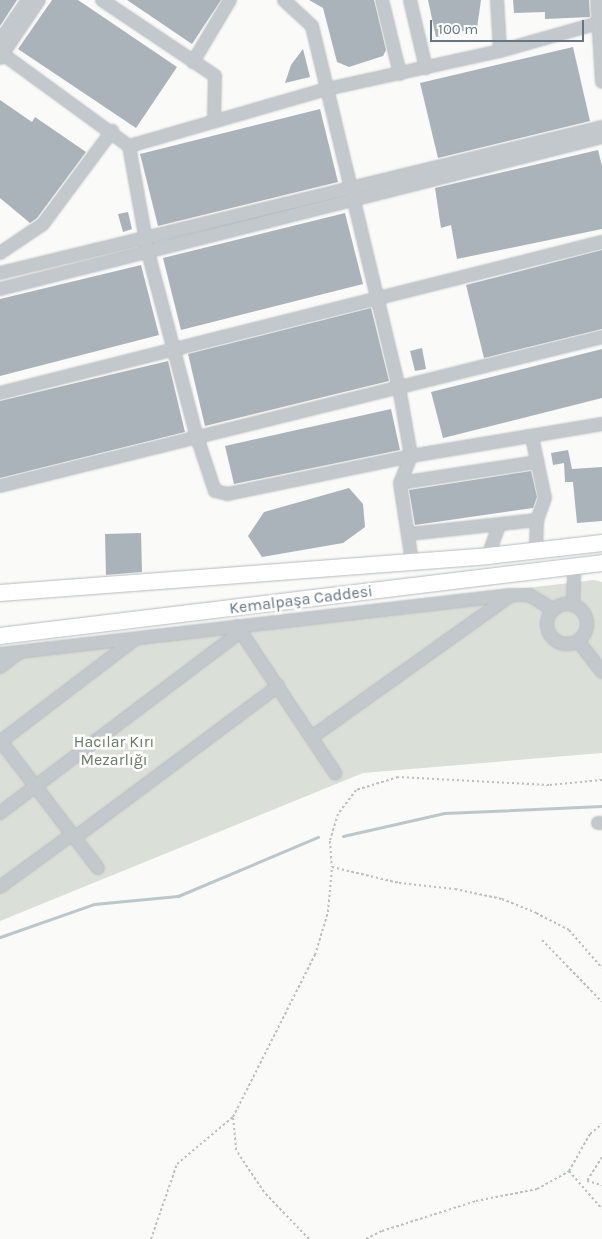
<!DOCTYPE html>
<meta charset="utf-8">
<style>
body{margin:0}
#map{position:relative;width:602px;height:1239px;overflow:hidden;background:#fafaf8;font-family:Karla,sans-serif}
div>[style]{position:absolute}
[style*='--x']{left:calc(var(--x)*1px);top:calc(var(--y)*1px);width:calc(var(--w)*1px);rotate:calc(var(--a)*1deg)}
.green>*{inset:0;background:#dadfd7}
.stream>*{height:3px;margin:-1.5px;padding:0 1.5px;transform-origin:1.5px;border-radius:1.5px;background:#bbc7cb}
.building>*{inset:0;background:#aab3b9}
.path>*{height:2px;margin-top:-1px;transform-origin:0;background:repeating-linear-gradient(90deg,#bbbfc2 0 2.5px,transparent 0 5px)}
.roads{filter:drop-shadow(0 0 1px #b5babe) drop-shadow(0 0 1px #b5babe)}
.minor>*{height:12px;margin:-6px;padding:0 6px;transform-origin:6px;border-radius:6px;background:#c3c8cc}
.minor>.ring{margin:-6px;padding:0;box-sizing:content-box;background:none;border:12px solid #c3c8cc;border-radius:50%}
.major>*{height:16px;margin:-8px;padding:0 8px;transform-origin:8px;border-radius:8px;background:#fff}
span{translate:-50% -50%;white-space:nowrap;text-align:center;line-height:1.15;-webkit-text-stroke:5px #fff;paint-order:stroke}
.street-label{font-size:16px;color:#657683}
.park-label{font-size:16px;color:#687a64}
.scale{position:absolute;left:430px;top:20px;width:154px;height:22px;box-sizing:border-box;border:2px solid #657683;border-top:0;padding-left:6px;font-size:15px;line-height:18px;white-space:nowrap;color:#657683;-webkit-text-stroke:4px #fff;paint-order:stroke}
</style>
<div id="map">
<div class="green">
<div style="clip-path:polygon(594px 580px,602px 582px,602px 753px,363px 773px,0 921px,0 650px)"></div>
</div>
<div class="stream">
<div style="--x:343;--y:836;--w:104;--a:-12.8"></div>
<div style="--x:444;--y:813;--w:158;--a:-2.5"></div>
<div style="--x:0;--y:937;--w:100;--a:-19.3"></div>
<div style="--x:94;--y:904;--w:84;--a:-5.4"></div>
<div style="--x:178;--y:896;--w:152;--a:-22.9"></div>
</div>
<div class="building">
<div style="clip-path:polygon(0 0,17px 0,0 26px)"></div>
<div style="clip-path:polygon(52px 0,78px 0,177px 67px,136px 128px,18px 49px)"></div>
<div style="clip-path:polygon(127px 0,221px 0,192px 44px)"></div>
<div style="clip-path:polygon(309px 0,374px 0,386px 50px,383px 56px,349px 67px,337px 62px,323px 8px)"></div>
<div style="clip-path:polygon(428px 0,481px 0,477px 28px,436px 37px)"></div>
<div style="clip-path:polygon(513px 0,589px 0,590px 17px,545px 19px,545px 12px,514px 13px)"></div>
<div style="clip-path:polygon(573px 47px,590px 121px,438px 158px,420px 83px)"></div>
<div style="clip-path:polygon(303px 49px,310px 77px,285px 83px,291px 65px)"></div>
<div style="clip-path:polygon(0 100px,32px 122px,35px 117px,86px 152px,37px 218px,30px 223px,0 198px)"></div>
<div style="clip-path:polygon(320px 109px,338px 182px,158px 226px,140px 154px)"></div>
<div style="clip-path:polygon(598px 150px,602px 166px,602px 229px,457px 259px,451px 225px,441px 228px,435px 188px)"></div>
<div style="clip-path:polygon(128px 212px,132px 229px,123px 232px,118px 214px)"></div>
<div style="clip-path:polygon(345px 213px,363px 284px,181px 330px,163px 258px)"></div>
<div style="clip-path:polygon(602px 250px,602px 329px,484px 358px,466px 285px)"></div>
<div style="clip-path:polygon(141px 265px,159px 335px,0 376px,0 299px)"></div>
<div style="clip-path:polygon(371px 308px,389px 381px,205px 426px,188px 354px)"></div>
<div style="clip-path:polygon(422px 348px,426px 369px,415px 371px,410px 351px)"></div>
<div style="clip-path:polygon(602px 349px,602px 398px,443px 438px,431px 392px)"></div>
<div style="clip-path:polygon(168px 361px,185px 432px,0 478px,0 401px)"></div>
<div style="clip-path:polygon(391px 409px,400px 450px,234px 484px,225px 446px)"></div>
<div style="clip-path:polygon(568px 450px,572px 469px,602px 467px,602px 521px,577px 523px,573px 482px,565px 482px,564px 463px,553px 465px,551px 453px)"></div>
<div style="clip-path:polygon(531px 471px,537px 497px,533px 508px,415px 525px,409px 490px)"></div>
<div style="clip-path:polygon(349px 488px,363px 504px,365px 527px,343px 543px,262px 557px,248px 536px,264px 512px)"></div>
<div style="clip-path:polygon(141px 533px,142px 572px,106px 575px,105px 534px)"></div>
</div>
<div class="path">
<div style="--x:602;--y:780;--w:53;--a:174.6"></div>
<div style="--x:549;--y:785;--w:151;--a:-177"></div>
<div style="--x:398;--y:777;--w:44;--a:162.8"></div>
<div style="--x:356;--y:790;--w:30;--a:127"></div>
<div style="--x:338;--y:814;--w:28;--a:107"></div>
<div style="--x:330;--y:841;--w:26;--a:86"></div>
<div style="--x:332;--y:867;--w:69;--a:13.4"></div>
<div style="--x:399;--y:883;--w:56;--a:6.1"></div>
<div style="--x:455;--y:889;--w:48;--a:12"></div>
<div style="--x:502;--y:899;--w:37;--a:22"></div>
<div style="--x:536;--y:913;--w:37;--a:27"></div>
<div style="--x:569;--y:930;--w:50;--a:49"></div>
<div style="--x:542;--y:940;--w:86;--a:45.9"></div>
<div style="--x:602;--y:1157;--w:28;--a:122"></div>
<div style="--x:587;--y:1181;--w:16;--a:15"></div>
<div style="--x:569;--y:1171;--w:50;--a:49"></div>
<div style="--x:151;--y:1239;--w:79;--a:-70.9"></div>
<div style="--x:177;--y:1164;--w:73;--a:-40"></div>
<div style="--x:309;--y:1239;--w:65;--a:-133.8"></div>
<div style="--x:264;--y:1192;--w:50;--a:-123.7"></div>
<div style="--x:236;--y:1150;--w:33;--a:-95"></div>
<div style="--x:233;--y:1117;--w:182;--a:-63.2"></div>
<div style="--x:315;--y:955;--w:45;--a:-73.2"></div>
<div style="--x:328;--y:912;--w:45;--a:-84.9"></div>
<div style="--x:366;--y:1239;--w:18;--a:-27"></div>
<div style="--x:382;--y:1231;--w:99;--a:-17.7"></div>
<div style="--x:476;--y:1201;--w:62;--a:-11.1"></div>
<div style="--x:537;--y:1189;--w:37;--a:-29"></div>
<div style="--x:569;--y:1171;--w:43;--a:-60.4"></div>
<div style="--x:590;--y:1134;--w:16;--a:-40"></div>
</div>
<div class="roads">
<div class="minor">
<div style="--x:102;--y:0;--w:136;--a:33.9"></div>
<div style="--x:215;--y:76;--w:45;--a:91.3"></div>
<div style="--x:284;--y:0;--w:38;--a:43"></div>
<div style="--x:312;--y:26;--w:371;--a:76.5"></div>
<div style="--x:399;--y:387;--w:70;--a:80.1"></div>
<div style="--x:411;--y:456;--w:29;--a:112"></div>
<div style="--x:400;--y:483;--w:79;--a:81.3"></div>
<div style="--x:382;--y:0;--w:76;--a:76.3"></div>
<div style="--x:410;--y:0;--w:70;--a:76.8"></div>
<div style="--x:497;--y:0;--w:51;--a:86.6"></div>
<div style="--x:597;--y:0;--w:82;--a:86.5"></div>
<div style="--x:0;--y:41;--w:50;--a:-55.7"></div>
<div style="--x:0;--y:52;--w:160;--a:36.1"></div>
<div style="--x:129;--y:146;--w:108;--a:79.8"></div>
<div style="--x:148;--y:252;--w:191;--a:75.2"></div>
<div style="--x:197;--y:437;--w:57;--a:71.6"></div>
<div style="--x:215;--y:491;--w:13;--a:13"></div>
<div style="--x:228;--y:494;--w:187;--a:-11.7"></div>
<div style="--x:411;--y:456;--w:194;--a:-9.5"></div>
<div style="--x:0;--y:58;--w:70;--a:-56.1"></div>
<div style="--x:193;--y:62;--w:72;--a:-59.2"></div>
<div style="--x:129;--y:146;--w:206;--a:-16.1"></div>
<div style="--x:327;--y:89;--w:177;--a:-12.4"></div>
<div style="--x:500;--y:51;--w:106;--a:-15.9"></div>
<div style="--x:0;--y:253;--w:52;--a:-34"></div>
<div style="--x:43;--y:224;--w:116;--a:-53.4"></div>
<div style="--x:0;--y:273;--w:619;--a:-13.63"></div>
<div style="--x:0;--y:289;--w:621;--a:-14.17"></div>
<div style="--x:0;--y:393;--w:621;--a:-14.08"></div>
<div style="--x:532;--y:437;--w:62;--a:78"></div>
<div style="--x:545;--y:498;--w:23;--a:110"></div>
<div style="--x:537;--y:520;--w:29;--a:92"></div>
<div style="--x:400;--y:483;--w:139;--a:-8.7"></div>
<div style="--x:0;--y:486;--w:620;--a:-13.9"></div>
<div style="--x:409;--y:534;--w:129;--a:-6.2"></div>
<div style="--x:488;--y:556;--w:33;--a:-70"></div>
<div class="ring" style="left:547px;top:604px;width:28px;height:28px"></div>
<div style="--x:573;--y:605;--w:38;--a:-88"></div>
<div style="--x:237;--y:626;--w:177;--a:56.3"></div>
<div style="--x:578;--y:641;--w:39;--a:52"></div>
<div style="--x:0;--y:654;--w:514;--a:-6.59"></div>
<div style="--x:0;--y:667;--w:25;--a:-37"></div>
<div style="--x:312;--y:737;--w:244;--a:-35.5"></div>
<div style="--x:511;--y:595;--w:18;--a:0"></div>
<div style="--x:529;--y:595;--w:29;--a:31"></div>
<div style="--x:0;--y:740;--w:161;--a:52.6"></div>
<div style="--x:0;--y:742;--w:170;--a:-37.3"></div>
<div style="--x:0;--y:813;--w:299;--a:-37"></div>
<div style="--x:598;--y:823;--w:4;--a:0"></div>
<div style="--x:0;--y:887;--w:87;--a:-36.1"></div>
<div style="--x:70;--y:836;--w:7;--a:0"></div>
<div style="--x:77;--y:836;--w:251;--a:-36.7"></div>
</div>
<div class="major">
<div style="--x:0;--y:593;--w:489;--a:-4.3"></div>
<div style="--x:488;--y:556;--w:115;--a:-6.5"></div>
<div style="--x:0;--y:636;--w:606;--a:-6.91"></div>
</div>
</div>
<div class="street-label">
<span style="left:301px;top:600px;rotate:-7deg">Kemalpaşa Caddesi</span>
</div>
<div class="park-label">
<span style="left:114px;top:751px">Hacılar Kırı<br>Mezarlığı</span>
</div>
<div class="scale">100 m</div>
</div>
